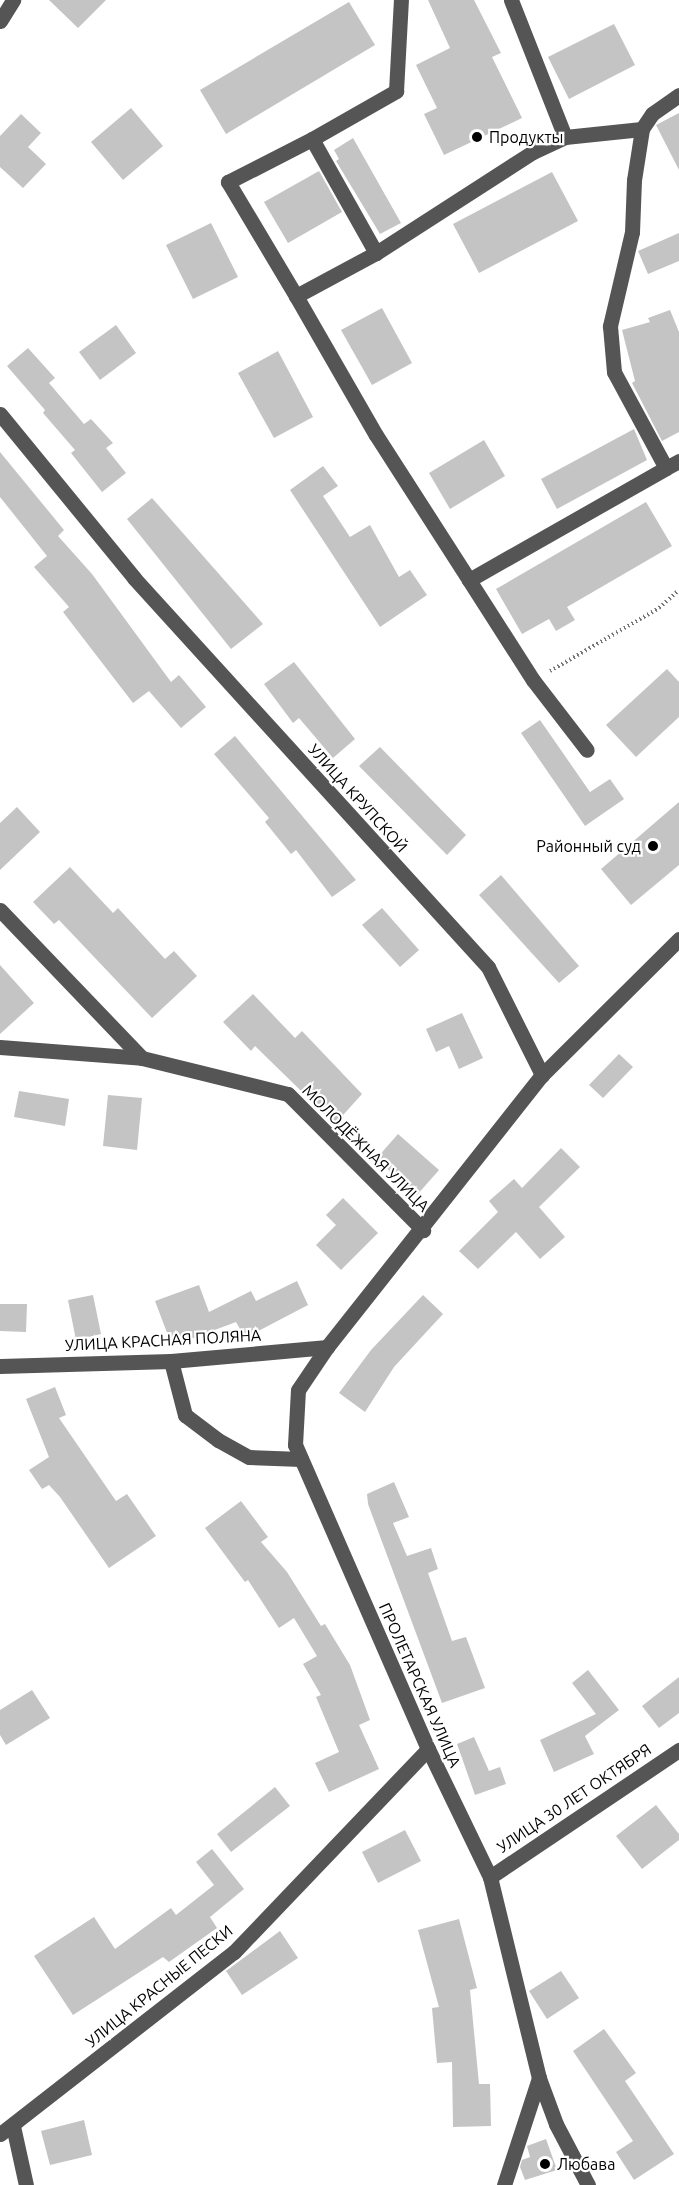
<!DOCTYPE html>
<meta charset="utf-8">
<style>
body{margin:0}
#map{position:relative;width:679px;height:2185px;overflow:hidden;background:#fff;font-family:Ubuntu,sans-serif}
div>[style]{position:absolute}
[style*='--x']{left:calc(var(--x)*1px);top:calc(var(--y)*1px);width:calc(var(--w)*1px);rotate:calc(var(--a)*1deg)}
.building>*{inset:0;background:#c4c4c4}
.path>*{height:4px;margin-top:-2px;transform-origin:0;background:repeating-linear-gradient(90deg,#777 0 1.5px,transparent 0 4.5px)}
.minor>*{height:15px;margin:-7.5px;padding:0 7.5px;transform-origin:7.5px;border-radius:7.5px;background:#555}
.dots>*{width:16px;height:16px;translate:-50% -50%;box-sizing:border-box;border:3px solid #fff;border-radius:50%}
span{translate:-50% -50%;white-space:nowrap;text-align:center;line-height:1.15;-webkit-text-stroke:4.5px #fff;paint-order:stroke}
.poi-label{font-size:16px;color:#000}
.left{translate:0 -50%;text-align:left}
.right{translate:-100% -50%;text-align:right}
.street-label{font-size:16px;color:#000}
</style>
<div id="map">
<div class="building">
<div style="clip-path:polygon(49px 0,106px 0,78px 28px)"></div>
<div style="clip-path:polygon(428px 0,474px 0,501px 53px,492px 57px,522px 118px,444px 155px,424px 114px,437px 108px,416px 65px,450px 48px)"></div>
<div style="clip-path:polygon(349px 2px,375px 45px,226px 134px,200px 90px)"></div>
<div style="clip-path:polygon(614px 24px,635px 65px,569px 99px,548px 57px)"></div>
<div style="clip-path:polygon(131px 108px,163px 146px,123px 180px,91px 142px)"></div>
<div style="clip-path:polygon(679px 113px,679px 170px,656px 125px)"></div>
<div style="clip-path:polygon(21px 114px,41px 133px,28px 147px,46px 164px,23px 188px,0 167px,0 136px)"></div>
<div style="clip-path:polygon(353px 138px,401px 223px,380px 234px,336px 161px,339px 159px,334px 150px)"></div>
<div style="clip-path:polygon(319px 171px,342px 212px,288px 243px,264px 202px)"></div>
<div style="clip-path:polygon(552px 172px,578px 221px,479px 273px,453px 224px)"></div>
<div style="clip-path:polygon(211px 223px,238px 277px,193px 299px,166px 245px)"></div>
<div style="clip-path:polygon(679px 233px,679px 261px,648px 274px,638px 251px)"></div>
<div style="clip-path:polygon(382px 308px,412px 363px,372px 385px,341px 330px)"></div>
<div style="clip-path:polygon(670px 310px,679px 332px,679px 432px,662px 441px,632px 383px,635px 381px,622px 330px,650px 322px,648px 318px)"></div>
<div style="clip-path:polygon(116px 325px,136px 353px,100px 380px,79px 352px)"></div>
<div style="clip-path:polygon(28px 348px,55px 378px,49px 383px,84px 424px,91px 419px,113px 443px,106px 448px,126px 473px,102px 492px,71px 453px,75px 450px,43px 413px,45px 410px,7px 366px)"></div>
<div style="clip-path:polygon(278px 351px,313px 417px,274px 438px,238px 373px)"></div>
<div style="clip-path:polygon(634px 429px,647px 460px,557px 509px,541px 479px)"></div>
<div style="clip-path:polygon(484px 440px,505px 476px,450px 509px,429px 473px)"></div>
<div style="clip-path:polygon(0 452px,64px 530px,58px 536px,92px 574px,171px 682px,179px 675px,206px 707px,181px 728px,149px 691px,133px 703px,63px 612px,69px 607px,34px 567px,47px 556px,0 497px)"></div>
<div style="clip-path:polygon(323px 466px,338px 486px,323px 496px,350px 537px,370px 525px,399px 577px,410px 570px,427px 595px,380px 627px,290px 490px)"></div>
<div style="clip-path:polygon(152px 498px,263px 624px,231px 649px,127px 519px)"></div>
<div style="clip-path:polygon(646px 502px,672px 546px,567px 607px,575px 620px,556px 631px,549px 619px,522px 634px,496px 589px)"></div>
<div style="clip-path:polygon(294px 662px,355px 739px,333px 758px,299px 718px,293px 723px,264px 684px)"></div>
<div style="clip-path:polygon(667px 669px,679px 682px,679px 717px,636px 757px,606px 725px)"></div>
<div style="clip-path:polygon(540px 720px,590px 792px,610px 779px,624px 799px,585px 826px,521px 733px)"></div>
<div style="clip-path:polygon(235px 736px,356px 880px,332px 897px,296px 850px,291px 854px,265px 822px,269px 818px,214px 754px)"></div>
<div style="clip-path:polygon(380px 747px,466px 835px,447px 855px,359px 766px)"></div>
<div style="clip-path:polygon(679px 802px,679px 865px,631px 905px,601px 869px)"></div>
<div style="clip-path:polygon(17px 807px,40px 832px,0 870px,0 823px)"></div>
<div style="clip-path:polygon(70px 867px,113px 913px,118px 908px,165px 959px,174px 951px,197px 976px,152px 1018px,59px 920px,54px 924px,33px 902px)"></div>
<div style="clip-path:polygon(501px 875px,579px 966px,559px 983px,479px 895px)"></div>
<div style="clip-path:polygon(382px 908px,419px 950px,400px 967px,362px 925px)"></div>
<div style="clip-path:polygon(0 965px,34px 1003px,0 1034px)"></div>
<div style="clip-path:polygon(253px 994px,295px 1038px,302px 1031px,362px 1094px,335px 1124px,255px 1046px,251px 1051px,223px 1022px)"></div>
<div style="clip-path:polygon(462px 1013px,483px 1058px,459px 1069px,449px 1046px,436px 1052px,426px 1029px)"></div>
<div style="clip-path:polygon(619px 1054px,633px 1067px,603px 1098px,589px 1085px)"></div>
<div style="clip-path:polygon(19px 1091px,69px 1099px,65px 1126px,14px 1117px)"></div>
<div style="clip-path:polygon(108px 1095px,142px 1098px,137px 1150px,103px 1146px)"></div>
<div style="clip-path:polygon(398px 1134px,439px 1170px,417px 1195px,376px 1159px)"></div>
<div style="clip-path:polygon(561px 1148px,580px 1167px,539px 1207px,565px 1237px,540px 1259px,516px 1232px,478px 1269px,459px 1251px,498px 1212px,489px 1201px,514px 1179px,522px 1188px)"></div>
<div style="clip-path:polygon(343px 1198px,378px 1233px,341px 1270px,316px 1245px,336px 1225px,326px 1215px)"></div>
<div style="clip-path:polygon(297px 1281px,308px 1305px,245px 1338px,236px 1322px,172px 1346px,155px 1301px,199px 1285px,209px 1312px,251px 1291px,256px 1301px)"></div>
<div style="clip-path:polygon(93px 1295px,101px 1334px,76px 1340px,68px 1300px)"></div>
<div style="clip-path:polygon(423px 1295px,443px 1314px,394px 1367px,365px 1412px,339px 1393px,371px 1350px)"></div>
<div style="clip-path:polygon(0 1304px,27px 1304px,26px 1332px,0 1331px)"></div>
<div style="clip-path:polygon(55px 1387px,66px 1415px,59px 1418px,116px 1501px,127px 1494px,156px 1536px,109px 1568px,60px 1497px,49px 1485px,42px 1489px,29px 1470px,49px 1457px,26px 1399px)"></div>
<div style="clip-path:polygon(394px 1482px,409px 1517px,393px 1523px,407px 1556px,431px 1548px,438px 1569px,428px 1573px,452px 1641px,466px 1637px,485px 1688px,442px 1703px,368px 1504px,367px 1494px)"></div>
<div style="clip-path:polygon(241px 1501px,268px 1537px,261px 1542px,287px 1572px,321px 1626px,325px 1624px,350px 1665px,370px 1720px,359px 1725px,379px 1769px,329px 1792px,315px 1763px,339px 1752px,316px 1697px,321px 1695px,303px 1664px,317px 1656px,294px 1618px,279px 1628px,248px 1580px,245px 1582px,205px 1528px)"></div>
<div style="clip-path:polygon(588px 1670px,619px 1710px,585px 1736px,594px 1754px,554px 1772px,540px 1740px,596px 1714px,572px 1683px)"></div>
<div style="clip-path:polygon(679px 1677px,679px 1713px,659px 1728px,642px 1706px)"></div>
<div style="clip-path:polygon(32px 1690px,50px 1718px,6px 1745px,0 1735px,0 1710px)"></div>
<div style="clip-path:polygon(474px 1737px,489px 1771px,500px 1767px,506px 1784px,475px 1795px,457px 1744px)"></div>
<div style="clip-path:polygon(275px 1787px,290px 1806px,231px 1852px,217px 1834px)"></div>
<div style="clip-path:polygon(656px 1805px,679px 1834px,679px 1840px,642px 1869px,616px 1836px)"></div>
<div style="clip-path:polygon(405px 1830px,421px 1861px,378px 1883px,362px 1852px)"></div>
<div style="clip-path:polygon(212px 1849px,244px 1889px,210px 1917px,217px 1928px,169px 1962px,163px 1957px,73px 2015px,34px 1956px,94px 1917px,115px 1949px,171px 1908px,176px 1915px,214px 1885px,196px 1862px)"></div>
<div style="clip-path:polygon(459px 1919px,477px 1988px,470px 1990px,479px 2084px,490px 2084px,491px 2126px,453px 2127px,452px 2062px,437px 2063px,432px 2008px,439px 2007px,418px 1930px)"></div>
<div style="clip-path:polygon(280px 1931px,298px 1958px,242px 1995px,226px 1971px)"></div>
<div style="clip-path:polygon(561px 1971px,579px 1998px,547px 2019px,529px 1991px)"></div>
<div style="clip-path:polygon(604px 2029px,636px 2073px,625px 2081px,674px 2154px,634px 2180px,616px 2152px,633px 2141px,573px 2051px)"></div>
<div style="clip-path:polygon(84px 2120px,92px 2155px,50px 2165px,41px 2131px)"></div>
<div style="clip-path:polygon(546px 2139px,557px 2170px,525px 2180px,520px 2167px,522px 2160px,530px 2157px,527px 2146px)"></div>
</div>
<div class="path">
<div style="--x:550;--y:671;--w:126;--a:-30"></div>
<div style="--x:659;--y:608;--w:27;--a:-42"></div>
</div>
<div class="minor">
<div style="--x:511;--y:0;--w:147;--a:68.5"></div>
<div style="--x:0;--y:21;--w:25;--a:-58"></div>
<div style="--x:679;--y:95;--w:33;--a:145"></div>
<div style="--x:652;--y:114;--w:18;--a:124"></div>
<div style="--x:642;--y:129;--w:52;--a:98.9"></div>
<div style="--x:634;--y:180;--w:52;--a:92.2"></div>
<div style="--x:632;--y:232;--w:97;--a:103.2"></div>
<div style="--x:610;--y:326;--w:46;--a:85"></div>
<div style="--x:614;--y:372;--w:109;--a:61.6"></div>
<div style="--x:666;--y:468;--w:15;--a:-28"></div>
<div style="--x:312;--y:139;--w:97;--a:-29.7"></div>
<div style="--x:396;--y:91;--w:91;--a:-86.9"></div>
<div style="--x:376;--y:253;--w:91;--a:151.7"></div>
<div style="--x:296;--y:296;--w:160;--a:60.1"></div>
<div style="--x:376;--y:435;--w:172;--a:57.3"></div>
<div style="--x:469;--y:580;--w:227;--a:-29.6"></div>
<div style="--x:296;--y:296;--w:133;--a:-120.8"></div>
<div style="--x:228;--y:182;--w:94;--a:-27.1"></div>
<div style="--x:312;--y:139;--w:131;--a:60.7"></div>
<div style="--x:376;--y:253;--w:187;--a:-32.8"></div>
<div style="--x:533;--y:152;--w:35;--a:-25"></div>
<div style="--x:565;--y:137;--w:77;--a:-5.9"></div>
<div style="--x:0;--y:414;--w:212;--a:50.7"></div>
<div style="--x:134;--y:578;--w:526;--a:47.7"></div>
<div style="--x:488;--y:967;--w:121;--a:63.4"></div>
<div style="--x:469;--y:580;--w:119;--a:57.4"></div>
<div style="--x:533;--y:680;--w:88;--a:52.4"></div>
<div style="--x:0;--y:910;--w:205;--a:46.2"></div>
<div style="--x:142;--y:1058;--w:150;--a:13.9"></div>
<div style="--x:288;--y:1094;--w:192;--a:45.2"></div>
<div style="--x:0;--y:1047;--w:142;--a:4.4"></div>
<div style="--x:171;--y:1361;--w:56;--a:75.5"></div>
<div style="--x:185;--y:1415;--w:41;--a:37.1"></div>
<div style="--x:218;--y:1440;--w:35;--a:29"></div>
<div style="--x:249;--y:1457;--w:52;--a:2.2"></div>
<div style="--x:0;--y:1366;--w:171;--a:-1.7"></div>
<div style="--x:171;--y:1361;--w:157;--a:-5.1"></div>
<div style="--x:490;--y:1877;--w:228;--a:-33.9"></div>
<div style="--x:13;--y:2126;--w:60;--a:77.6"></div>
<div style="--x:0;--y:2134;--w:296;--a:-37.9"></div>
<div style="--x:234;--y:1952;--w:281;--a:-46.3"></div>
<div style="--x:504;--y:2185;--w:113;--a:-71.9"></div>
<div style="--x:588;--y:2185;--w:69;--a:-117.7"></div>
<div style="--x:556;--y:2124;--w:49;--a:-110.3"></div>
<div style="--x:539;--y:2078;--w:207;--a:-103.7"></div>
<div style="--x:490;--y:1877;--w:142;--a:-115.8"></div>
<div style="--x:428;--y:1749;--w:332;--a:-113.6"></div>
<div style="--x:295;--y:1445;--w:55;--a:-86.9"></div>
<div style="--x:298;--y:1390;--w:52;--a:-56"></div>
<div style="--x:327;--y:1347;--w:347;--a:-51.7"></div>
<div style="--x:542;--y:1075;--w:193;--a:-44.8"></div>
</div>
<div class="dots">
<div style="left:477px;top:137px;background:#000"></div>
<div style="left:653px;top:846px;background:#000"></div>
<div style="left:545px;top:2164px;background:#000"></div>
</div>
<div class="poi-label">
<span class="left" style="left:489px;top:137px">Продукты</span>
<span class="right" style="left:641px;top:846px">Районный суд</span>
<span class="left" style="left:557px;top:2164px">Любава</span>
</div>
<div class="street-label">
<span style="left:358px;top:798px;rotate:48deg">УЛИЦА КРУПСКОЙ</span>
<span style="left:366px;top:1148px;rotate:45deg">МОЛОДЁЖНАЯ УЛИЦА</span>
<span style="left:163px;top:1340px;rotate:-3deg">УЛИЦА КРАСНАЯ ПОЛЯНА</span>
<span style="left:420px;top:1685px;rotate:66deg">ПРОЛЕТАРСКАЯ УЛИЦА</span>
<span style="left:574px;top:1798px;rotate:-34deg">УЛИЦА 30 ЛЕТ ОКТЯБРЯ</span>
<span style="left:159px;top:1986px;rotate:-39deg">УЛИЦА КРАСНЫЕ ПЕСКИ</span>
</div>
</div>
